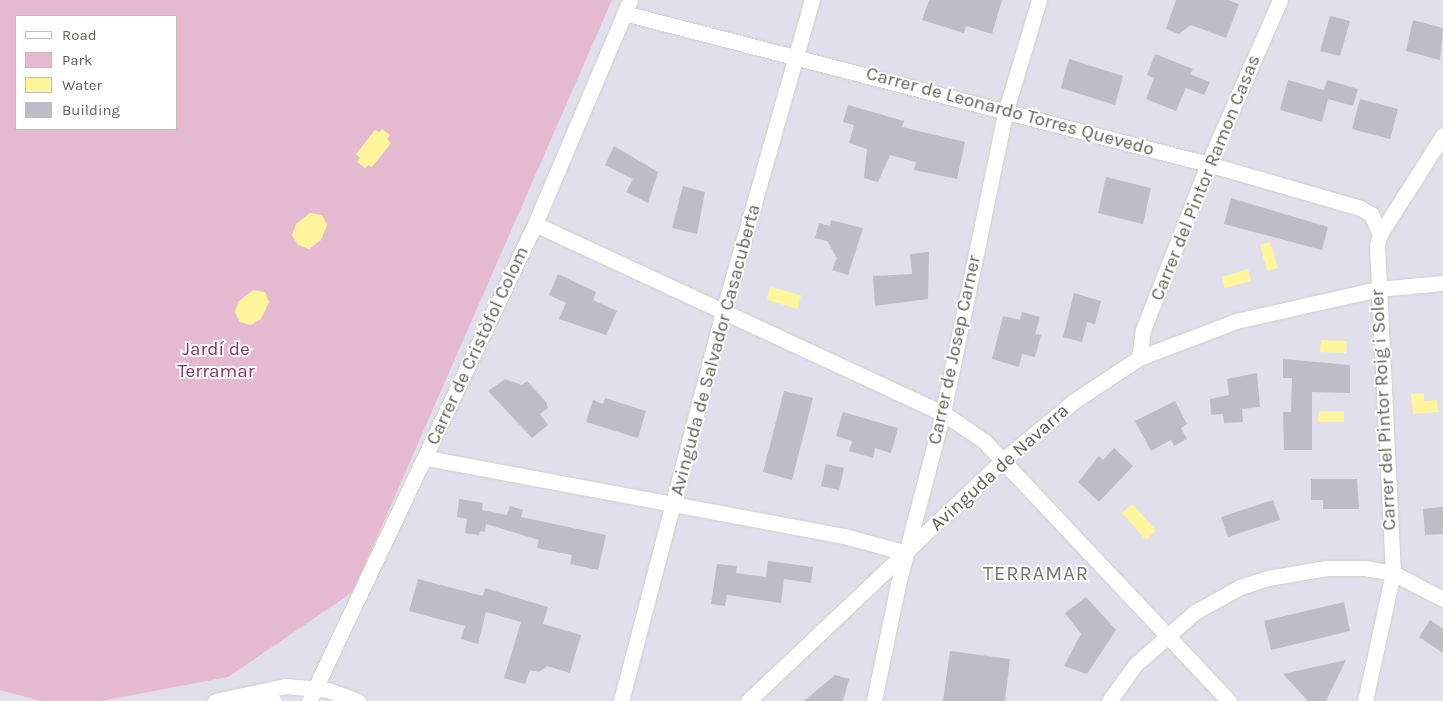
<!DOCTYPE html>
<meta charset="utf-8">
<style>
body{margin:0}
#map{position:relative;width:1443px;height:701px;overflow:hidden;background:#e2dfec;font-family:Karla,sans-serif}
div>[style]{position:absolute}
[style*='--x']{left:calc(var(--x)*1px);top:calc(var(--y)*1px);width:calc(var(--w)*1px);rotate:calc(var(--a)*1deg)}
.green>*{inset:0;background:#e5bad1}
.water>*{inset:0;background:#fff59b}
.building>*{inset:0;background:#bebcc6}
.roads{filter:drop-shadow(0 0 1px #cfcfc8) drop-shadow(0 0 1px #cfcfc8)}
.street>*{height:15px;margin:-7.5px;padding:0 7.5px;transform-origin:7.5px;border-radius:7.5px;background:#fff}
.secondary>*{height:15px;margin:-7.5px;padding:0 7.5px;transform-origin:7.5px;border-radius:7.5px;background:#fff}
span{translate:-50% -50%;white-space:nowrap;text-align:center;line-height:1.15;-webkit-text-stroke:4px #fff;paint-order:stroke}
.street-label{font-size:19px;color:#606158}
.park-label{font-size:19px;color:#85335b}
.neighbourhood-label{font-size:20px;color:#737269;letter-spacing:1px}
.legend{position:absolute;left:15px;top:15px;width:162px;height:115px;box-sizing:border-box;background:#fff;border:1px solid #bfc0bc;margin:0;padding:6px 9px;list-style:none;font-size:15px;color:#606158}
.legend li{display:flex;align-items:center;gap:10px;height:25px}
.legend b{width:25px;border:1px solid #bfc0bc}
</style>
<div id="map">
<div class="green">
<div style="clip-path:polygon(evenodd,0 0,612px 0,353px 592px,228px 677px,101px 701px,41px 701px,0 690px,0 0,16px 16px,176px 16px,176px 129px,16px 129px,16px 16px)"></div>
</div>
<div class="water">
<div style="clip-path:polygon(382px 129px,390px 135px,387px 139px,391px 143px,372px 167px,368px 165px,365px 168px,357px 162px,360px 158px,356px 154px,375px 130px,379px 132px)"></div>
<div style="clip-path:polygon(310px 213px,322px 215px,327px 225px,321px 240px,309px 249px,298px 245px,292px 235px,296px 224px)"></div>
<div style="clip-path:polygon(1270px 242px,1278px 268px,1267px 271px,1260px 245px)"></div>
<div style="clip-path:polygon(1248px 269px,1251px 281px,1225px 288px,1222px 277px)"></div>
<div style="clip-path:polygon(770px 287px,801px 295px,798px 309px,767px 300px)"></div>
<div style="clip-path:polygon(253px 290px,265px 292px,269px 302px,261px 319px,251px 325px,240px 322px,235px 312px,238px 302px)"></div>
<div style="clip-path:polygon(1321px 340px,1347px 341px,1346px 353px,1320px 352px)"></div>
<div style="clip-path:polygon(1424px 393px,1424px 401px,1437px 400px,1438px 412px,1413px 414px,1411px 394px)"></div>
<div style="clip-path:polygon(1319px 411px,1344px 411px,1344px 422px,1318px 422px)"></div>
<div style="clip-path:polygon(1132px 504px,1156px 530px,1146px 540px,1122px 513px)"></div>
</div>
<div class="building">
<div style="clip-path:polygon(929px 0,1002px 0,992px 34px,966px 26px,964px 33px,922px 20px)"></div>
<div style="clip-path:polygon(1176px 0,1228px 0,1239px 4px,1226px 38px,1191px 25px,1179px 34px,1166px 29px)"></div>
<div style="clip-path:polygon(1330px 16px,1350px 21px,1340px 56px,1320px 51px)"></div>
<div style="clip-path:polygon(1413px 20px,1443px 28px,1440px 60px,1406px 51px)"></div>
<div style="clip-path:polygon(1155px 54px,1193px 69px,1190px 74px,1210px 82px,1204px 95px,1186px 88px,1176px 111px,1146px 99px,1154px 78px,1147px 75px)"></div>
<div style="clip-path:polygon(1069px 59px,1123px 76px,1115px 105px,1061px 88px)"></div>
<div style="clip-path:polygon(1288px 80px,1324px 90px,1327px 80px,1358px 89px,1353px 106px,1328px 99px,1322px 122px,1280px 110px)"></div>
<div style="clip-path:polygon(1360px 99px,1398px 109px,1390px 139px,1352px 129px)"></div>
<div style="clip-path:polygon(848px 105px,904px 121px,902px 127px,965px 142px,957px 179px,914px 170px,916px 162px,890px 155px,878px 182px,864px 178px,867px 149px,849px 143px,854px 125px,843px 122px)"></div>
<div style="clip-path:polygon(614px 146px,658px 172px,648px 203px,626px 192px,633px 179px,605px 165px)"></div>
<div style="clip-path:polygon(1106px 177px,1151px 188px,1143px 224px,1098px 213px)"></div>
<div style="clip-path:polygon(683px 186px,705px 192px,697px 234px,672px 228px)"></div>
<div style="clip-path:polygon(1231px 198px,1328px 227px,1322px 250px,1224px 224px)"></div>
<div style="clip-path:polygon(831px 220px,863px 228px,848px 275px,832px 270px,837px 258px,827px 241px,815px 238px,819px 223px,830px 226px)"></div>
<div style="clip-path:polygon(929px 252px,928px 299px,875px 306px,873px 276px,912px 274px,910px 254px)"></div>
<div style="clip-path:polygon(558px 274px,596px 292px,593px 300px,617px 311px,606px 335px,559px 319px,566px 303px,549px 295px)"></div>
<div style="clip-path:polygon(1074px 293px,1101px 301px,1095px 324px,1087px 322px,1082px 342px,1063px 337px)"></div>
<div style="clip-path:polygon(1022px 312px,1040px 317px,1035px 334px,1041px 335px,1035px 357px,1022px 354px,1019px 367px,992px 359px,1003px 316px,1020px 320px)"></div>
<div style="clip-path:polygon(1283px 359px,1350px 365px,1350px 393px,1312px 392px,1312px 450px,1284px 450px,1283px 412px,1291px 412px,1292px 378px,1283px 378px)"></div>
<div style="clip-path:polygon(1257px 373px,1260px 407px,1242px 409px,1243px 422px,1224px 423px,1223px 414px,1211px 415px,1210px 399px,1229px 395px,1227px 379px)"></div>
<div style="clip-path:polygon(505px 379px,522px 385px,527px 381px,546px 402px,548px 408px,540px 414px,548px 425px,532px 438px,488px 391px)"></div>
<div style="clip-path:polygon(784px 391px,813px 398px,792px 480px,763px 472px)"></div>
<div style="clip-path:polygon(605px 398px,646px 411px,638px 438px,586px 422px,593px 400px,603px 404px)"></div>
<div style="clip-path:polygon(1175px 401px,1187px 424px,1181px 428px,1187px 439px,1174px 446px,1171px 440px,1151px 451px,1135px 421px)"></div>
<div style="clip-path:polygon(843px 412px,898px 428px,891px 453px,875px 448px,873px 458px,849px 451px,852px 441px,836px 436px)"></div>
<div style="clip-path:polygon(1114px 448px,1133px 466px,1099px 502px,1078px 482px,1099px 456px,1103px 460px)"></div>
<div style="clip-path:polygon(826px 464px,844px 468px,839px 490px,821px 486px)"></div>
<div style="clip-path:polygon(1311px 479px,1357px 479px,1359px 509px,1323px 509px,1323px 500px,1311px 500px)"></div>
<div style="clip-path:polygon(459px 499px,483px 503px,482px 510px,507px 515px,510px 506px,523px 510px,521px 517px,606px 535px,598px 570px,570px 564px,572px 555px,537px 548px,539px 540px,486px 524px,485px 532px,480px 531px,479px 535px,465px 533px,467px 519px,457px 517px)"></div>
<div style="clip-path:polygon(1273px 500px,1280px 520px,1228px 537px,1221px 517px)"></div>
<div style="clip-path:polygon(1443px 507px,1443px 534px,1425px 535px,1423px 509px)"></div>
<div style="clip-path:polygon(768px 561px,813px 567px,811px 583px,784px 579px,781px 603px,727px 595px,725px 606px,711px 604px,717px 564px,737px 566px,736px 573px,766px 577px)"></div>
<div style="clip-path:polygon(418px 579px,483px 596px,485px 588px,548px 607px,543px 624px,581px 635px,570px 673px,547px 666px,539px 672px,530px 670px,525px 684px,504px 678px,521px 622px,486px 612px,478px 644px,461px 639px,465px 626px,409px 611px)"></div>
<div style="clip-path:polygon(1086px 597px,1116px 630px,1087px 674px,1064px 666px,1081px 634px,1065px 613px)"></div>
<div style="clip-path:polygon(1344px 602px,1350px 631px,1271px 650px,1264px 621px)"></div>
<div style="clip-path:polygon(1430px 620px,1443px 629px,1443px 653px,1419px 637px)"></div>
<div style="clip-path:polygon(950px 651px,1010px 659px,1005px 701px,943px 701px)"></div>
<div style="clip-path:polygon(1346px 660px,1326px 701px,1308px 701px,1283px 674px)"></div>
<div style="clip-path:polygon(835px 675px,849px 679px,843px 701px,804px 701px)"></div>
</div>
<div class="roads">
<div class="street">
<div style="--x:624;--y:13;--w:603;--a:14.5"></div>
<div style="--x:1208;--y:164;--w:158;--a:16.1"></div>
<div style="--x:1360;--y:208;--w:13;--a:29"></div>
<div style="--x:1371;--y:214;--w:22;--a:66"></div>
<div style="--x:535;--y:224;--w:450;--a:24.9"></div>
<div style="--x:943;--y:413;--w:50;--a:34.3"></div>
<div style="--x:984;--y:441;--w:357;--a:46.7"></div>
<div style="--x:1139;--y:358;--w:28;--a:-82"></div>
<div style="--x:1143;--y:330;--w:178;--a:-68.6"></div>
<div style="--x:1208;--y:164;--w:179;--a:-66.3"></div>
<div style="--x:427;--y:458;--w:424;--a:10.6"></div>
<div style="--x:844;--y:536;--w:65;--a:15.1"></div>
<div style="--x:252;--y:693;--w:23;--a:20"></div>
<div style="--x:215;--y:701;--w:73;--a:-11.9"></div>
<div style="--x:286;--y:686;--w:42;--a:5.4"></div>
<div style="--x:328;--y:690;--w:32;--a:20"></div>
<div style="--x:309;--y:701;--w:528;--a:-64.65"></div>
<div style="--x:535;--y:224;--w:243;--a:-67"></div>
<div style="--x:621;--y:701;--w:402;--a:-75.3"></div>
<div style="--x:723;--y:312;--w:324;--a:-74.1"></div>
<div style="--x:874;--y:701;--w:119;--a:-78.4"></div>
<div style="--x:898;--y:584;--w:177;--a:-75.3"></div>
<div style="--x:943;--y:413;--w:309;--a:-78.3"></div>
<div style="--x:1006;--y:110;--w:115;--a:-73.3"></div>
<div style="--x:1109;--y:701;--w:44;--a:-54.2"></div>
<div style="--x:1135;--y:665;--w:80;--a:-41.5"></div>
<div style="--x:1195;--y:612;--w:51;--a:-29.1"></div>
<div style="--x:1240;--y:587;--w:29;--a:-18"></div>
<div style="--x:1268;--y:578;--w:60;--a:-9.6"></div>
<div style="--x:1327;--y:568;--w:38;--a:0"></div>
<div style="--x:1365;--y:568;--w:28;--a:10"></div>
<div style="--x:1393;--y:573;--w:56;--a:27.5"></div>
<div style="--x:1365;--y:701;--w:131;--a:-77.7"></div>
<div style="--x:1393;--y:573;--w:328;--a:-92.8"></div>
<div style="--x:1377;--y:245;--w:11;--a:-75"></div>
<div style="--x:1380;--y:234;--w:117;--a:-57.5"></div>
</div>
<div class="secondary">
<div style="--x:748;--y:701;--w:351;--a:-43.4"></div>
<div style="--x:1003;--y:460;--w:92;--a:-39.7"></div>
<div style="--x:1074;--y:401;--w:78;--a:-33.5"></div>
<div style="--x:1139;--y:358;--w:104;--a:-20.9"></div>
<div style="--x:1236;--y:321;--w:146;--a:-12.7"></div>
<div style="--x:1378;--y:289;--w:65;--a:-5.3"></div>
</div>
</div>
<div class="street-label">
<span style="left:1010px;top:112px;rotate:15deg">Carrer de Leonardo Torres Quevedo</span>
<span style="left:1206px;top:178px;rotate:-68deg">Carrer del Pintor Ramon Casas</span>
<span style="left:478px;top:346px;rotate:-65deg">Carrer de Cristòfol Colom</span>
<span style="left:716px;top:350px;rotate:-75deg">Avinguda de Salvador Casacuberta</span>
<span style="left:955px;top:350px;rotate:-78deg">Carrer de Josep Carner</span>
<span style="left:1384px;top:410px;rotate:-93deg">Carrer del Pintor Roig i Soler</span>
<span style="left:1000px;top:468px;rotate:-42deg">Avinguda de Navarra</span>
</div>
<div class="park-label">
<span style="left:216px;top:361px">Jardí de<br>Terramar</span>
</div>
<div class="neighbourhood-label">
<span style="left:1036px;top:573px">TERRAMAR</span>
</div>
<ul class="legend">
<li><b style="height:6px;background:#fff"></b>Road</li>
<li><b style="height:14px;background:#e5bad1"></b>Park</li>
<li><b style="height:14px;background:#fff59b"></b>Water</li>
<li><b style="height:14px;background:#bebcc6"></b>Building</li>
</ul>
</div>
